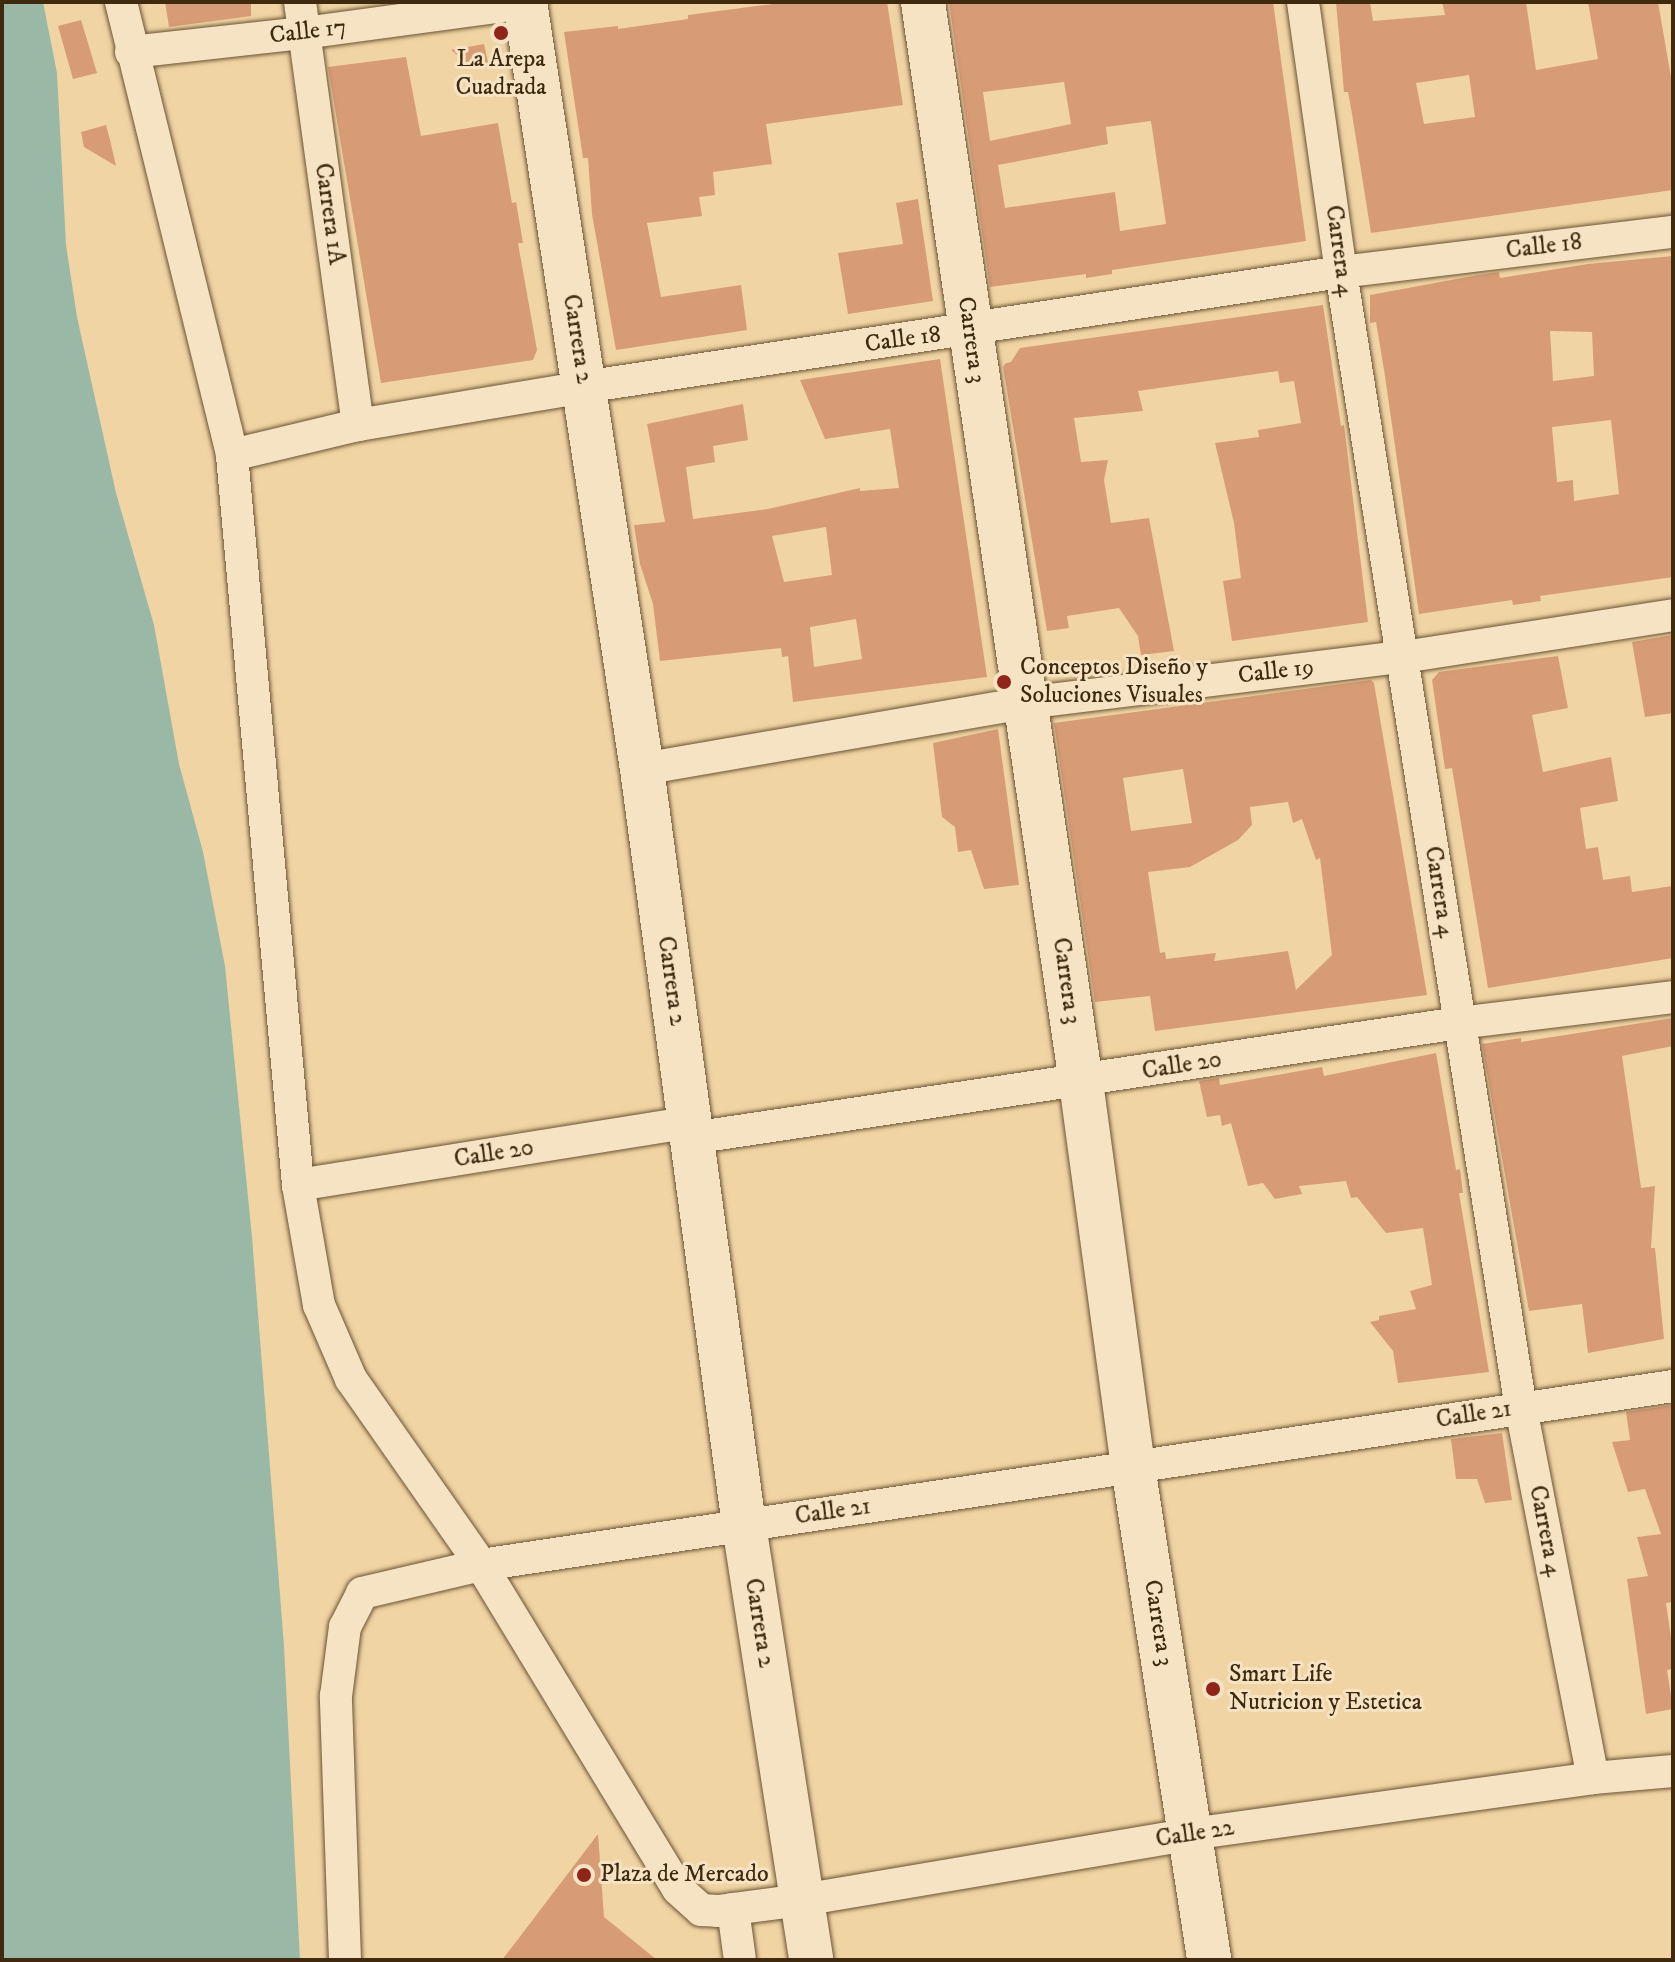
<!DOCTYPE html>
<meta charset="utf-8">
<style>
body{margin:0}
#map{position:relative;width:1675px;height:1962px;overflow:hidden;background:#f0d4a4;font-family:"IM FELL DW Pica",serif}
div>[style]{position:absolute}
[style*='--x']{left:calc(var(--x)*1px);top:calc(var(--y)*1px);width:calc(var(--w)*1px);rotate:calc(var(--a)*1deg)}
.water>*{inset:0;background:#9ab8a6}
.building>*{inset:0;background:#d79c76}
.roads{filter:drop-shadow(0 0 2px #6b5434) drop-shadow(0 0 2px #6b5434)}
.minor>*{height:32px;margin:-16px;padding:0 16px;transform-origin:16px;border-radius:16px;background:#f5e3c4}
.secondary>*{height:44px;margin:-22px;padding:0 22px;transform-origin:22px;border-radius:22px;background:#f5e3c4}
.dots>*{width:22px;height:22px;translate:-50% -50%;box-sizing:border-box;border:4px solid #f5e3c4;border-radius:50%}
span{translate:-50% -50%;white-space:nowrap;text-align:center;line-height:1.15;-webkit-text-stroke:6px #f5e3c4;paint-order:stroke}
.street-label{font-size:24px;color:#3f290f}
.poi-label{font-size:24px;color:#3f290f}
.left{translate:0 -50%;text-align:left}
.frame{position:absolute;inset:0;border:4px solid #3f290f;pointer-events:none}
</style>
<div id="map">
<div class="water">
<div style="clip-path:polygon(2px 2px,43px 2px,57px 73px,66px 245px,77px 317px,116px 493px,154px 625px,179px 764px,203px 852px,225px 966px,252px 1237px,284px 1646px,300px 1960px,2px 1960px)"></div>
</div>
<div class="building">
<div style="clip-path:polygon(165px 2px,251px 2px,251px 16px,169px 27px)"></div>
<div style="clip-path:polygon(788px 2px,887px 2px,903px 105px,766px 124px,772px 164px,713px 172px,715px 195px,699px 197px,702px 216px,647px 223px,661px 297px,741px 285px,747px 330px,616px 350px,592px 214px,588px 158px,583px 158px,564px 32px,618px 26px,618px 29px,688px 19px,688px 15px)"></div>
<div style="clip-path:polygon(evenodd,949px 2px,1273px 2px,1306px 241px,1112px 270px,1112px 274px,1086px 278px,1086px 274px,990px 287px,949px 2px,1064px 82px,1071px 124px,990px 141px,983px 92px,1064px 82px,949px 2px,1151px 121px,1166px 224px,1120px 231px,1115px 192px,1005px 208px,998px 165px,1108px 144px,1106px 127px,1151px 121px)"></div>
<div style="clip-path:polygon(evenodd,1336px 2px,1370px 2px,1373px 21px,1445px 15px,1442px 2px,1526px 2px,1536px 70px,1598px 59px,1588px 2px,1658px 2px,1673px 89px,1673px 190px,1371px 233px,1352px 114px,1348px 92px,1344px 92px,1336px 2px,1469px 75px,1475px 117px,1424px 124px,1416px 83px,1469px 75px)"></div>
<div style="clip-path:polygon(81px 20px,97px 73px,73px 79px,58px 26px)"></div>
<div style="clip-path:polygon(484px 44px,489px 67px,473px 68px,451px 50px)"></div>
<div style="clip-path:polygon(406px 57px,421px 136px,498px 123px,512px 203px,516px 202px,523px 243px,518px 243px,537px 350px,533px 360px,381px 383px,328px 67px)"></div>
<div style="clip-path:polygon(106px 125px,110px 140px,116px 166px,84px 147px,81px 132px)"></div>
<div style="clip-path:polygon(918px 199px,933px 301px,848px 314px,838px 253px,903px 244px,896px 203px)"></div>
<div style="clip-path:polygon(evenodd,1673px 256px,1673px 577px,1540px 596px,1541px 601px,1513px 605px,1512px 600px,1419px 614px,1385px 376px,1376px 322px,1370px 323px,1370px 295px,1478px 275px,1499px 272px,1500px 278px,1588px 264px,1673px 256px,1550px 331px,1592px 332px,1594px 376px,1553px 381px,1550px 331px,1673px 256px,1611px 420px,1619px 494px,1574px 501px,1573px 480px,1557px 482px,1552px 427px,1611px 420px)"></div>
<div style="clip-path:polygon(1323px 305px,1341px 426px,1344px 425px,1368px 622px,1232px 641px,1223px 581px,1241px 578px,1234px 523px,1215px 443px,1259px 437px,1258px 430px,1301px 423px,1294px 381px,1280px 383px,1278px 371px,1138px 391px,1143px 411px,1074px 418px,1081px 462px,1108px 460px,1104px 480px,1111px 523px,1149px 518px,1174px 651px,1141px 655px,1138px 636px,1119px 608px,1067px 616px,1069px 628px,1047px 631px,1003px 367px,1006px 363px,1011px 362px,1020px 348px)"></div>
<div style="clip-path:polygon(evenodd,940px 359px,987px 677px,793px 702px,788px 656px,782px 657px,781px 648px,660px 661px,653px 604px,640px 564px,634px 525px,665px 522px,647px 424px,743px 404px,748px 440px,713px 446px,715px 462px,686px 467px,693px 519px,768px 509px,860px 488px,860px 491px,899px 488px,890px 429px,825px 439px,800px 380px,940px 359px,826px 527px,832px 575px,784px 582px,772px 536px,826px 527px,940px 359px,856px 619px,862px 659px,814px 667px,810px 627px,856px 619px)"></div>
<div style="clip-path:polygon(1673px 635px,1673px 713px,1645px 717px,1632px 642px)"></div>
<div style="clip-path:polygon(1558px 656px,1568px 708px,1532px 715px,1543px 772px,1611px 757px,1618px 801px,1580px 808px,1586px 849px,1598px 847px,1603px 880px,1630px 876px,1632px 892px,1673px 886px,1673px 958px,1488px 988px,1452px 768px,1445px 769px,1432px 680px,1439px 672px)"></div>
<div style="clip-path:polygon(evenodd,1371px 680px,1374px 683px,1427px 995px,1155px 1031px,1150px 996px,1095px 1002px,1054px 723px,1371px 680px,1183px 769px,1192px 823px,1131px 831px,1123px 778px,1183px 769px,1371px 680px,1288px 802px,1293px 823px,1302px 819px,1316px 860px,1320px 858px,1332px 955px,1296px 990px,1288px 951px,1214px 961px,1216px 953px,1166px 959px,1165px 952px,1160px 953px,1148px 872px,1190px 867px,1238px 840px,1252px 825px,1250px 807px,1288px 802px)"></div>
<div style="clip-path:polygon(998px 729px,1019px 885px,984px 889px,971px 850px,958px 852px,955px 827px,942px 817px,933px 743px)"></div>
<div style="clip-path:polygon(1673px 1018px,1673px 1046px,1622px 1056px,1641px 1188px,1655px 1186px,1651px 1248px,1655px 1248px,1664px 1339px,1588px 1353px,1582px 1304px,1529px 1311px,1482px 1044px,1521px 1038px,1521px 1042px)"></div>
<div style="clip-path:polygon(1436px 1053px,1456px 1170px,1460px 1169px,1463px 1193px,1459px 1193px,1489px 1372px,1398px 1383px,1393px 1351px,1370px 1322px,1379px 1320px,1379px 1316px,1416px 1309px,1410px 1291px,1432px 1285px,1423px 1228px,1386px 1233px,1357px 1197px,1351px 1198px,1346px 1181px,1299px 1186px,1302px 1194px,1275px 1199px,1263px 1183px,1248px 1186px,1231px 1123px,1222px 1126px,1220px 1115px,1207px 1117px,1199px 1081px,1219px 1078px,1220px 1085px,1322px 1067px,1324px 1076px)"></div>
<div style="clip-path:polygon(1673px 1405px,1673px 1602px,1666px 1603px,1673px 1652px,1673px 1669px,1667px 1670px,1673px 1709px,1646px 1714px,1627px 1579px,1648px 1576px,1637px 1537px,1661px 1534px,1645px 1489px,1628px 1492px,1612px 1442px,1630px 1440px,1626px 1412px)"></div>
<div style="clip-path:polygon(1502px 1433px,1512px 1500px,1485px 1503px,1477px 1479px,1456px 1479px,1451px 1439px)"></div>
<div style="clip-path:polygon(598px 1834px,604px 1917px,657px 1960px,502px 1960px)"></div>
</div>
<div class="roads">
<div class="minor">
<div style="--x:121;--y:2;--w:466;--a:76.2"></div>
<div style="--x:232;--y:455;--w:733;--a:84.83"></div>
<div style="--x:298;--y:1185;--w:122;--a:80.1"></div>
<div style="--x:319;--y:1305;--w:81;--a:66.6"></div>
<div style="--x:351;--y:1379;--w:227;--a:55"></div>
<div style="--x:481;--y:1565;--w:379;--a:58.7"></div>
<div style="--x:678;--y:1889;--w:31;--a:42"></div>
<div style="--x:701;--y:1910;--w:17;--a:3"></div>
<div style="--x:718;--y:1911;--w:85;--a:-7.5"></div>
<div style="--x:802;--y:1900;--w:395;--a:-9.6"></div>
<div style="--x:1191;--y:1834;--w:406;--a:-7.9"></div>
<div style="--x:1593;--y:1778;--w:80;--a:-5"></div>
<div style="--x:300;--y:2;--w:427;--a:82.2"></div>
<div style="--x:1303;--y:2;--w:273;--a:82"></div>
<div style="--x:1341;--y:272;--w:1150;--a:81"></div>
<div style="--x:1521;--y:1408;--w:377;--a:79"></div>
<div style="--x:131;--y:52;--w:174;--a:-6.3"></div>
<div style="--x:304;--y:33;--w:230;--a:-7.7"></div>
<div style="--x:232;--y:455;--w:130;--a:-13.4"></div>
<div style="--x:358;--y:425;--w:229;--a:-9.5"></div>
<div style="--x:584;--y:387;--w:766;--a:-8.64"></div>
<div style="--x:1341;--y:272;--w:334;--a:-6.9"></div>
<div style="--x:642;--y:769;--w:390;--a:-9.8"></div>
<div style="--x:1026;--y:703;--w:380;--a:-7"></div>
<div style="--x:1403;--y:657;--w:273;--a:-8.8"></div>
<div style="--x:692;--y:1138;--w:776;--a:-8.53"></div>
<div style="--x:1459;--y:1023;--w:216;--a:-6.9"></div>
<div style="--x:298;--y:1185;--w:397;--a:-9.1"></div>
<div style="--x:733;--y:1909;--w:51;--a:82.2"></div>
<div style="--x:345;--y:1960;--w:264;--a:-92"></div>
<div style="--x:336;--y:1696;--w:70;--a:-82.6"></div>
<div style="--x:345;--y:1627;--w:38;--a:-63"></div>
<div style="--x:362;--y:1593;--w:122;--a:-13.2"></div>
<div style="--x:481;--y:1565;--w:1205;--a:-8.54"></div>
</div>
<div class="secondary">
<div style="--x:525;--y:2;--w:776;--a:81.33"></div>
<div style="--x:642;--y:769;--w:763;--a:82.32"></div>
<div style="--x:744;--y:1525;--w:440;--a:81.2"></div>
<div style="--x:923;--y:2;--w:1091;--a:81.68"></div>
<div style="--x:1081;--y:1082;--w:388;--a:82.3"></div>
<div style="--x:1133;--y:1467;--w:499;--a:81.2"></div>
</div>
</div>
<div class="dots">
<div style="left:501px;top:33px;background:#8f2418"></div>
<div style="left:1004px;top:682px;background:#8f2418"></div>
<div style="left:1213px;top:1689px;background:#8f2418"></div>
<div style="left:584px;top:1875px;background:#8f2418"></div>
</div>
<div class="street-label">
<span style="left:308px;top:32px;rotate:-7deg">Calle 17</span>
<span style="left:329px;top:214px;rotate:82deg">Carrera 1A</span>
<span style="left:1544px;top:247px;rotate:-7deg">Calle 18</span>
<span style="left:1339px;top:251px;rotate:82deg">Carrera 4</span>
<span style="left:577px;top:339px;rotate:81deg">Carrera 2</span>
<span style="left:903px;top:340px;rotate:-8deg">Calle 18</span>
<span style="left:971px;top:340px;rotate:82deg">Carrera 3</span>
<span style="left:1276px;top:672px;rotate:-7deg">Calle 19</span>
<span style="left:1439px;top:892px;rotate:81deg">Carrera 4</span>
<span style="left:671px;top:981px;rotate:82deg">Carrera 2</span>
<span style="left:1066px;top:981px;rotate:82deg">Carrera 3</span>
<span style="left:1182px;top:1066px;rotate:-9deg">Calle 20</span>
<span style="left:494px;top:1154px;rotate:-9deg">Calle 20</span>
<span style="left:1474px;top:1415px;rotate:-9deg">Calle 21</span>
<span style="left:833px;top:1512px;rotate:-8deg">Calle 21</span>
<span style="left:1545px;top:1531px;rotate:79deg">Carrera 4</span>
<span style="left:759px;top:1623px;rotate:81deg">Carrera 2</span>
<span style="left:1158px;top:1623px;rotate:81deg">Carrera 3</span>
<span style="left:1195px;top:1834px;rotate:-9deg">Calle 22</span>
</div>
<div class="poi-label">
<span style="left:501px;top:74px">La Arepa<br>Cuadrada</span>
<span class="left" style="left:1020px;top:682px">Conceptos Diseño y<br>Soluciones Visuales</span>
<span class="left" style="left:1229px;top:1689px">Smart Life<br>Nutricion y Estetica</span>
<span class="left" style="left:600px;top:1875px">Plaza de Mercado</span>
</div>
<div class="frame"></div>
</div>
